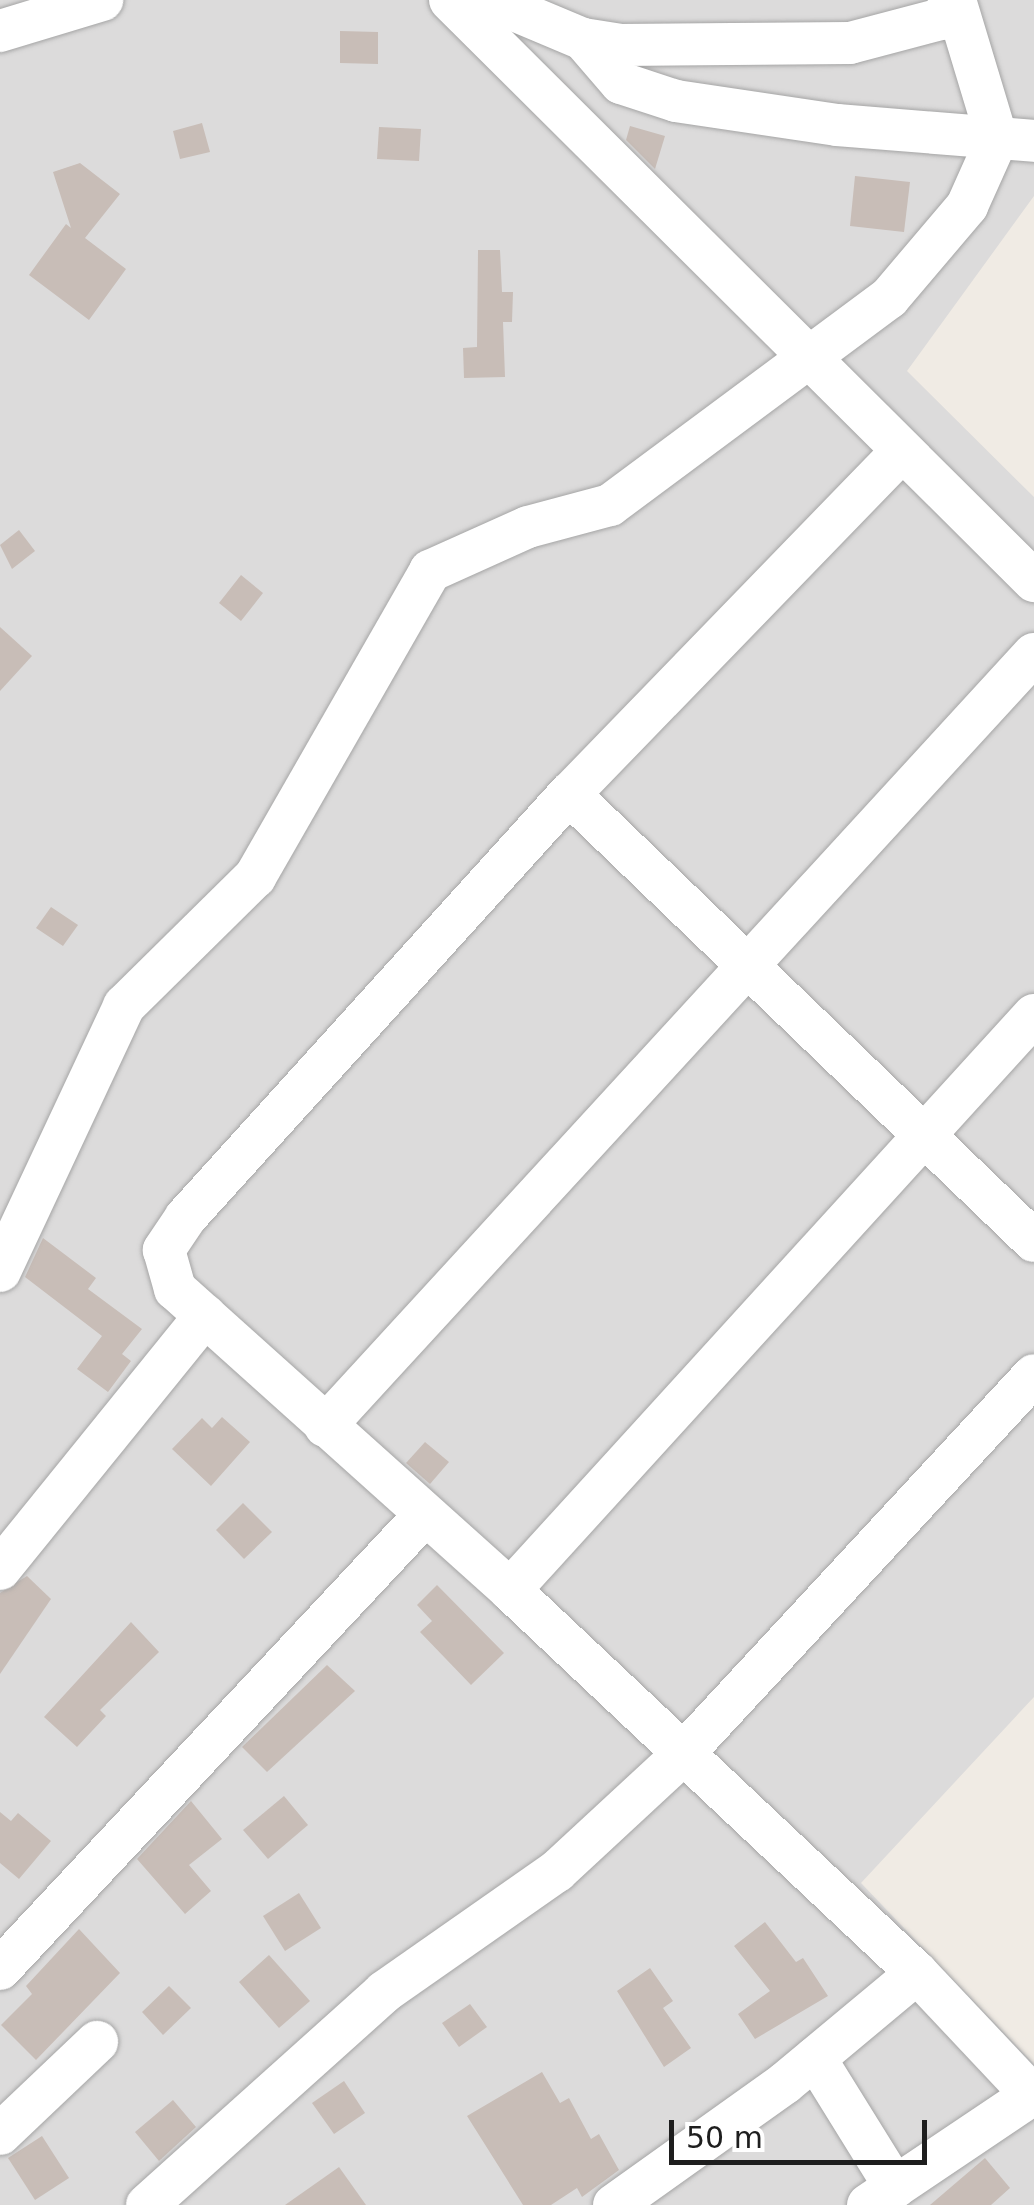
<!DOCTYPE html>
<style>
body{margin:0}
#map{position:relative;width:1034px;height:2205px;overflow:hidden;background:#f0ebe4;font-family:"DejaVu Sans",sans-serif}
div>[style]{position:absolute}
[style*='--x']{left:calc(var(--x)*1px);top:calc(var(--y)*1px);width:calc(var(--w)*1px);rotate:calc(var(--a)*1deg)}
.residential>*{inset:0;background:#dcdbdb}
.building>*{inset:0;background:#c8bdb7}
.roads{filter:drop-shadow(0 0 2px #a5a5a5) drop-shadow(0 0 2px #a5a5a5)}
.minor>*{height:42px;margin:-21px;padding:0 21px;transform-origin:21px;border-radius:21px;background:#fff}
span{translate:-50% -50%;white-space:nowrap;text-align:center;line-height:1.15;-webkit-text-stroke:8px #fff;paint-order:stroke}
.scale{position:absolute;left:669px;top:2120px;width:258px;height:45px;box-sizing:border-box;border:5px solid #1e1e1e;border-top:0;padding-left:12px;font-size:30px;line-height:35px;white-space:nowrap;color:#1e1e1e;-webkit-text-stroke:8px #fff;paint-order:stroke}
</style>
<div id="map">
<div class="residential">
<div style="clip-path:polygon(0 0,1034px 0,1034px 196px,907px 371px,1034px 497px,1034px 1697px,861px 1883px,1034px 2064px,1034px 2205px,0 2205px)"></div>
</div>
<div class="building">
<div style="clip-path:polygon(340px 31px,378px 32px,378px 64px,340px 63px)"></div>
<div style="clip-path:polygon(202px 123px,210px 152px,180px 159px,173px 131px)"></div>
<div style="clip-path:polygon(630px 126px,665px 136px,655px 169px,626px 140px)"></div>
<div style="clip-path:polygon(379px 127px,421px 129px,419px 161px,377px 159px)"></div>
<div style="clip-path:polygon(80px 163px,120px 194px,85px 238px,126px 269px,89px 320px,29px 275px,66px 224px,71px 228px,53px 172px)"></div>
<div style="clip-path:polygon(855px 176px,910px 182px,904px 232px,850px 226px)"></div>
<div style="clip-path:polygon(478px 250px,500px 250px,502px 292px,513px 292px,512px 322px,503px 322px,505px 377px,464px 378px,463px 348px,477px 347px)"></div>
<div style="clip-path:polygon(19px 530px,35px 551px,12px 569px,0 545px)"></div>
<div style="clip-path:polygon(241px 575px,263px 593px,241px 621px,219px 603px)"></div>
<div style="clip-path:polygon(0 627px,32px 656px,0 691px)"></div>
<div style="clip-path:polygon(51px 907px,78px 925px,63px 946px,36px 928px)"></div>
<div style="clip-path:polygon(43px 1238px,96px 1278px,88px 1289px,142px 1329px,122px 1354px,131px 1361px,108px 1392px,77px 1369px,102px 1336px,25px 1277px)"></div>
<div style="clip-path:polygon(222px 1417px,250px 1442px,211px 1486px,172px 1449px,202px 1418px,212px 1428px)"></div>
<div style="clip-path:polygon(425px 1442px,449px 1462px,430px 1484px,406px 1463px)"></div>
<div style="clip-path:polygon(243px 1503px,272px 1532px,244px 1559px,216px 1530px)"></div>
<div style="clip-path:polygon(27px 1576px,51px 1599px,0 1674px,0 1593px)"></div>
<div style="clip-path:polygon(437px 1585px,504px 1653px,471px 1685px,420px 1632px,432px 1621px,417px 1605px)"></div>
<div style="clip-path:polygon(131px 1622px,159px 1652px,100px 1710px,106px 1716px,77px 1747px,44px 1717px)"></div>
<div style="clip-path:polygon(327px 1665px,355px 1691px,267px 1772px,242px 1747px)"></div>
<div style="clip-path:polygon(284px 1796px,308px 1825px,268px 1859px,243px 1830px)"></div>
<div style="clip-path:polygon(191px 1801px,222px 1839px,189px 1865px,211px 1891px,185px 1914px,137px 1859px)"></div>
<div style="clip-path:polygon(0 1812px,11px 1821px,18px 1813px,51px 1841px,19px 1879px,0 1863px)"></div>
<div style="clip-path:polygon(299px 1893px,321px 1928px,285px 1951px,263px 1916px)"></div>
<div style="clip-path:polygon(765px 1922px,796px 1962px,803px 1958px,828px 1996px,755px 2039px,738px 2014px,770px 1991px,734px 1946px)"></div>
<div style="clip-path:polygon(79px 1929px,120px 1973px,36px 2060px,1px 2025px,32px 1994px,26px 1986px)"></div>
<div style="clip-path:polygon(269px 1955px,310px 2001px,279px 2028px,239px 1982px)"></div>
<div style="clip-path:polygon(650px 1968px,673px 2001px,663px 2008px,691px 2048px,664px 2067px,617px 1991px)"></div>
<div style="clip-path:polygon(169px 1986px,191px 2008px,163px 2035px,142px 2012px)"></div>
<div style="clip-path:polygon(470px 2004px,487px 2027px,459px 2047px,442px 2023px)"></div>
<div style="clip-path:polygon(542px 2072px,560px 2103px,569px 2098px,591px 2139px,599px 2134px,619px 2170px,582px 2197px,577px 2188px,551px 2205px,523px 2205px,467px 2116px)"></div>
<div style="clip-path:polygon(344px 2081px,365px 2113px,334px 2134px,312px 2103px)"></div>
<div style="clip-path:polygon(173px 2100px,196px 2127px,159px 2161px,135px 2132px)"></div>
<div style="clip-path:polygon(42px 2136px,69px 2178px,35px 2200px,8px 2158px)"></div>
<div style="clip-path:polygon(985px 2158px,1010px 2188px,991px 2205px,930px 2205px)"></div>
<div style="clip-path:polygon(339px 2167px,366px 2205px,285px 2205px)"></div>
</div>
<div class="roads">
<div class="minor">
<div style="--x:450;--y:0;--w:824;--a:44.85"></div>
<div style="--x:490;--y:0;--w:101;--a:22.8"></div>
<div style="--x:583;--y:39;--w:37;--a:9"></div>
<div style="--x:620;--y:45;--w:230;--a:-0.5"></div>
<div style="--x:850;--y:43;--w:94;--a:-14.8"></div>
<div style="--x:941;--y:19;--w:22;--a:-58"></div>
<div style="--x:0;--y:31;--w:107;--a:-16.9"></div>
<div style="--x:583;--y:39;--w:58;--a:49.2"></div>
<div style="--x:621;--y:83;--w:58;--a:18.1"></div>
<div style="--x:676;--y:101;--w:163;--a:8.5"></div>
<div style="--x:837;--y:125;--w:198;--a:4.6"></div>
<div style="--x:900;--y:453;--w:475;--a:134.1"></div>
<div style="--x:569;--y:794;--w:571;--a:132.16"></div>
<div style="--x:186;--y:1217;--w:40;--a:124"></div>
<div style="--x:164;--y:1250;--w:41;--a:74.2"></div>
<div style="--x:175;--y:1289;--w:450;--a:41.9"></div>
<div style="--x:510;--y:1590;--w:559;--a:43.26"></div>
<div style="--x:917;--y:1973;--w:170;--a:46.7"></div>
<div style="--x:569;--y:794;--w:645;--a:43.87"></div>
<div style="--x:0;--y:1271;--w:293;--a:-64.9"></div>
<div style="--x:124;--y:1006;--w:184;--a:-44.6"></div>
<div style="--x:255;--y:877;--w:353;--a:-60.2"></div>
<div style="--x:430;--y:571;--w:107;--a:-24.2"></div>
<div style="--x:528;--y:527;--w:85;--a:-15"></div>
<div style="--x:610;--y:505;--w:347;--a:-36.6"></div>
<div style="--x:889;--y:298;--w:121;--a:-49.7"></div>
<div style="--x:967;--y:206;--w:73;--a:-65.9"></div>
<div style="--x:997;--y:139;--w:145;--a:-106.8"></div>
<div style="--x:325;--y:1426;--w:1048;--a:-47.44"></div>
<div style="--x:0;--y:1569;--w:326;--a:-51"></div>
<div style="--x:510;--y:1590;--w:778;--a:-47.66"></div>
<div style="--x:0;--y:1969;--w:619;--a:-46.9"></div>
<div style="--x:815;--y:2058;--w:152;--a:58.2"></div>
<div style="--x:0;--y:2134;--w:134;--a:-43.5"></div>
<div style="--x:147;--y:2205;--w:319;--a:-41.9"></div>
<div style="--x:384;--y:1992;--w:211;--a:-35"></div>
<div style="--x:557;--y:1871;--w:169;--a:-42.8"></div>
<div style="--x:681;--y:1756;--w:519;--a:-47.18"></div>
<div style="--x:614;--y:2205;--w:210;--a:-35.5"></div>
<div style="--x:785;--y:2083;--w:172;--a:-39.8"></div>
<div style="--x:868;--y:2205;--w:197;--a:-33.9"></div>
</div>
</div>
<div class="scale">50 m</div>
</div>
